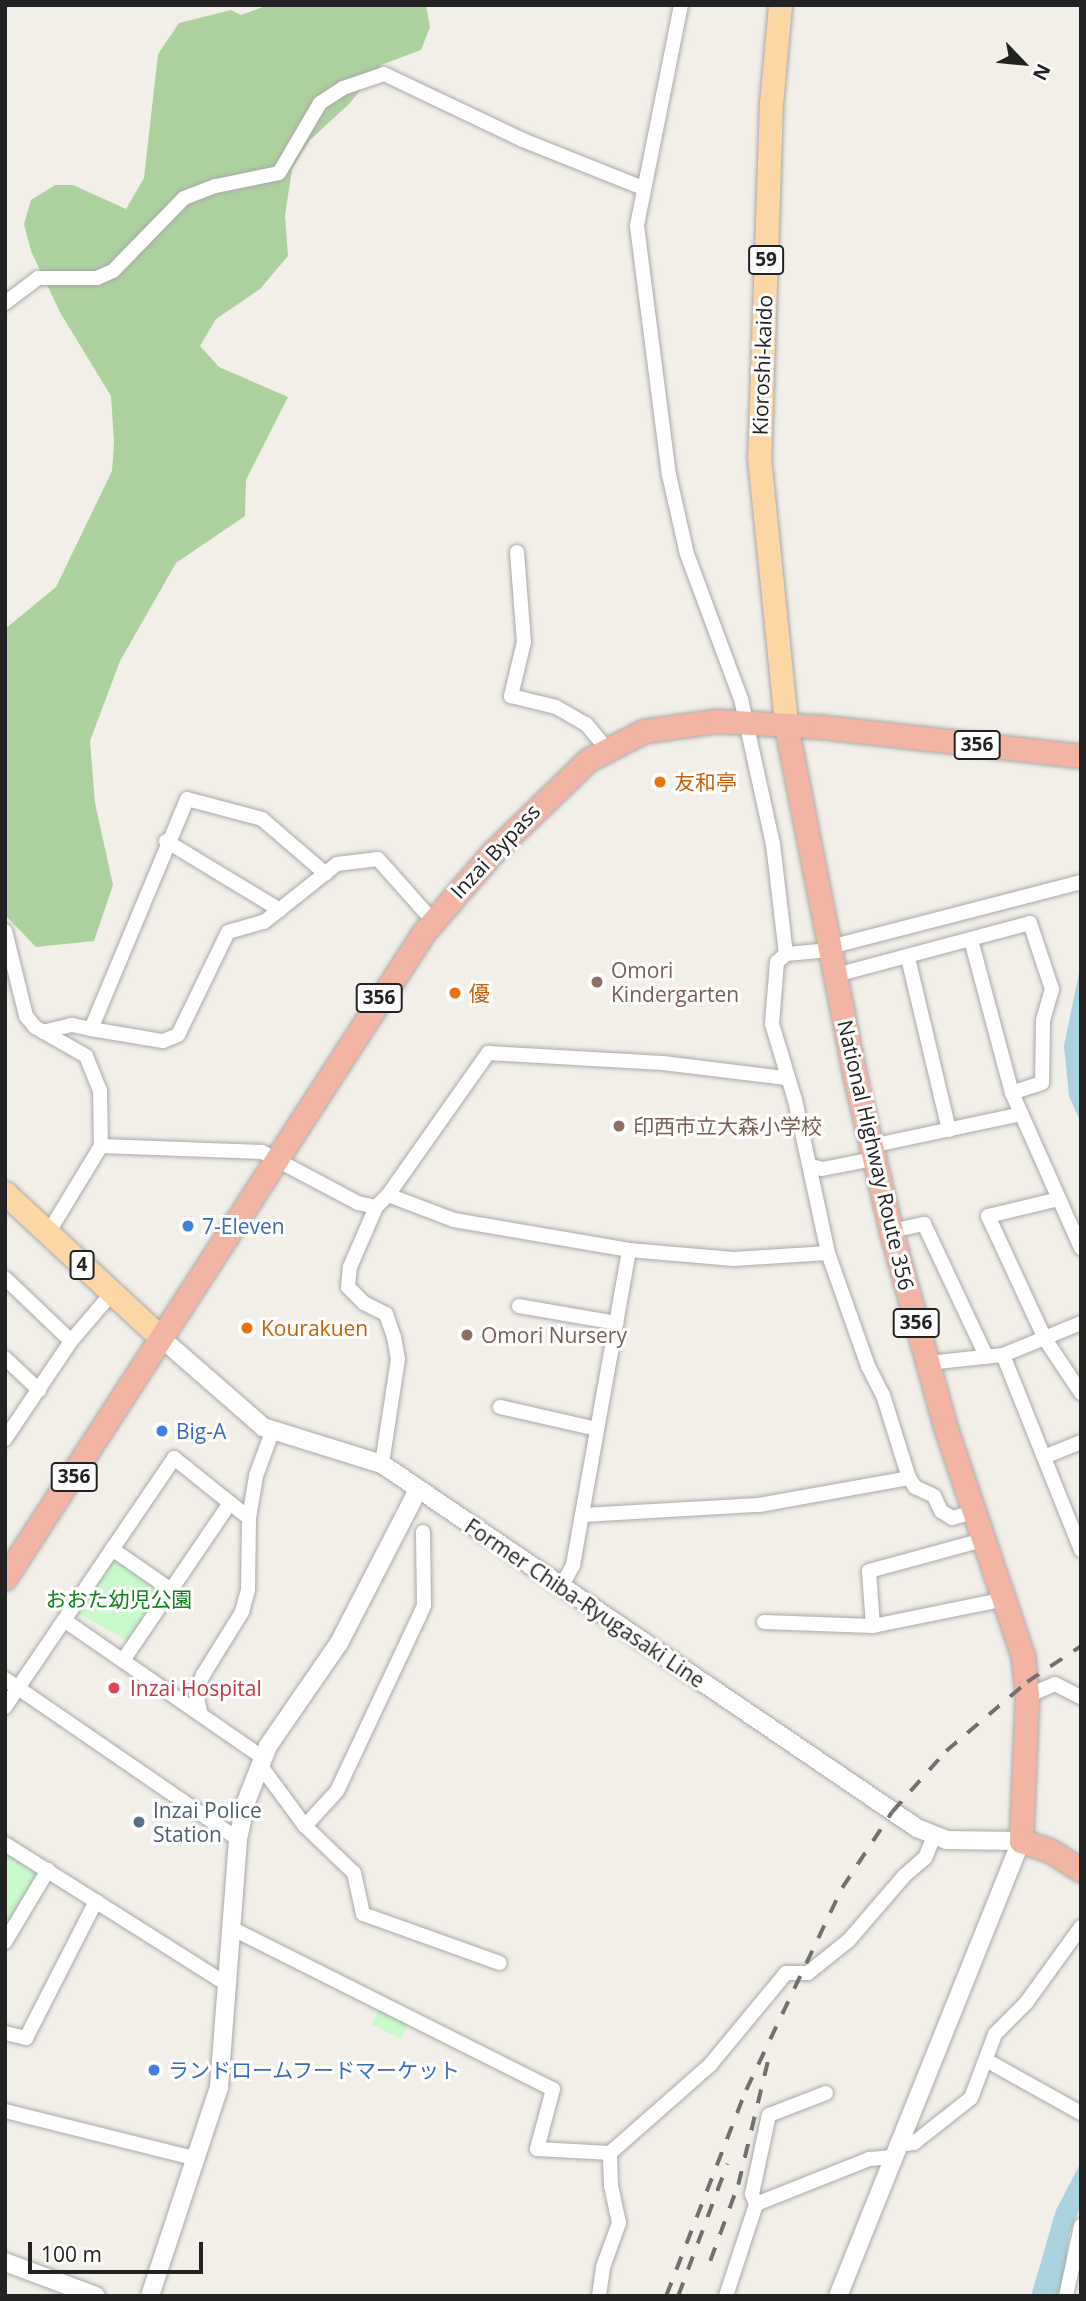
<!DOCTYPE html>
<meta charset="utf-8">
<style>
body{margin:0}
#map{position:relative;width:1086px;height:2301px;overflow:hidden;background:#f2efe9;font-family:"Open Sans","Noto Sans JP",sans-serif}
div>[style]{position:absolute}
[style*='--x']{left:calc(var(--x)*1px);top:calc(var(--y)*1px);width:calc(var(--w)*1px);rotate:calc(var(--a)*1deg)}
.forest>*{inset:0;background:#add19e}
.park>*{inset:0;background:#c8facc}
.water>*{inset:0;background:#aad3df}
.roads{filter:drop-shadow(0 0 2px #a9a9a9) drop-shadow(0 0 2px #a9a9a9)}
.minor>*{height:14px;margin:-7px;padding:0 7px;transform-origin:7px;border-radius:7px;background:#fff}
.tertiary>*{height:18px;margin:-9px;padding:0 9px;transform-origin:9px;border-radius:9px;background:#fff}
.primary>*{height:23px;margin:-11.5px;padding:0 11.5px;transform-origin:11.5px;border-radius:11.5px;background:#fcd6a4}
.trunk>*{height:23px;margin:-11.5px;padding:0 11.5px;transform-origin:11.5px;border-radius:11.5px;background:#f2b4a3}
.rail>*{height:3.5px;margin-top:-1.75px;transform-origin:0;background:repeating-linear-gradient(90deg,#707070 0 14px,transparent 0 28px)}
.dots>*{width:19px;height:19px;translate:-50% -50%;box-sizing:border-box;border:4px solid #fff;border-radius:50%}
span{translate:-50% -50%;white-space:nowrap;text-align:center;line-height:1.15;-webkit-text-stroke:6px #fff;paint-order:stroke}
.shield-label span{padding:2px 5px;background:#fff;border:2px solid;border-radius:5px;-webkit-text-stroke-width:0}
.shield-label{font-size:19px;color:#222;font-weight:700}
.street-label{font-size:21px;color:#222}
.food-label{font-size:21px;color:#c56008}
.left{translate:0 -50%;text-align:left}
.education-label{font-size:21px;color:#785e54}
.shop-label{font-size:21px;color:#366cbe}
.park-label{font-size:21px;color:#0c8416}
.health-label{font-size:21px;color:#be3a42}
.service-label{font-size:21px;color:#4e5e75}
.frame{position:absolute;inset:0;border:7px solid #222;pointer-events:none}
.north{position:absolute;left:988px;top:28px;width:70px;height:70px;-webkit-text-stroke:5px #fff;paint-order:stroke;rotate:116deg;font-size:19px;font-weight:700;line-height:28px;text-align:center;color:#222}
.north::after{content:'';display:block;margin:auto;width:24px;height:32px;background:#222;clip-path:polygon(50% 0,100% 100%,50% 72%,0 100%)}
.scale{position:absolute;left:28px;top:2242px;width:175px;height:32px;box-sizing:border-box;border:4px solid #222;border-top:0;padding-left:9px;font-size:21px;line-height:24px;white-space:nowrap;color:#222;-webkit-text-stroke:5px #fff;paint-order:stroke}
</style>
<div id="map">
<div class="forest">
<div style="clip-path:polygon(268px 5px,426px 5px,430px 27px,421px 50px,381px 65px,350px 103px,310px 140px,292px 169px,285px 216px,288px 256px,260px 289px,216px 319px,200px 346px,219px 367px,288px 397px,246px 480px,245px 516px,176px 563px,120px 661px,90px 741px,95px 803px,113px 885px,94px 941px,36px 947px,5px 915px,5px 629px,56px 587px,112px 471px,114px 442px,111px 396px,61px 314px,31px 251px,24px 224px,31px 200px,55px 185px,73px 185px,126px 209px,144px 178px,158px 54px,179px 23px,231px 10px,241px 15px)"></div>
</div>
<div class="park">
<div style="clip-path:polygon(113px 1554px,163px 1591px,128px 1641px,74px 1611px)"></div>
<div style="clip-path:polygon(5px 1846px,42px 1870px,5px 1932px)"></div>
<div style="clip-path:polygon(381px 2006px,410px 2020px,401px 2039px,371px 2024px)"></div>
</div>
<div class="water">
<div style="clip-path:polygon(1081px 963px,1081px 1123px,1069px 1096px,1064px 1046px)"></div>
<div style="clip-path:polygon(1081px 2162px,1081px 2205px,1069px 2235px,1062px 2296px,1031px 2296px,1056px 2210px)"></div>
</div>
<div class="roads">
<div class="minor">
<div style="--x:681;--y:5;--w:225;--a:101.3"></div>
<div style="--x:637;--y:226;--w:251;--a:82.7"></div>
<div style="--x:669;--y:475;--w:81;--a:77.2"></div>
<div style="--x:687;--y:554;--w:155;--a:69.6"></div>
<div style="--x:741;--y:699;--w:148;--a:77.6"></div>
<div style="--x:773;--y:844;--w:111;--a:83.3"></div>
<div style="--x:786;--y:954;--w:12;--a:138"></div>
<div style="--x:777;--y:962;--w:62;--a:94.6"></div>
<div style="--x:772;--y:1024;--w:79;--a:73.2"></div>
<div style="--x:795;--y:1100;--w:157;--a:77.8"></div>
<div style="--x:828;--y:1253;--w:120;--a:70.5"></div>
<div style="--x:868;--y:1366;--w:33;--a:63"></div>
<div style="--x:883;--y:1395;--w:87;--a:72.6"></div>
<div style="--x:909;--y:1478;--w:11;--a:56"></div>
<div style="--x:915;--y:1487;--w:21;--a:25"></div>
<div style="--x:934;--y:1496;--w:17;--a:65"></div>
<div style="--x:941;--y:1511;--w:13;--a:32"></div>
<div style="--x:952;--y:1518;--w:23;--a:-15"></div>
<div style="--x:5;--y:303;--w:41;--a:-37.1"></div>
<div style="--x:38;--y:278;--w:59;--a:0"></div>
<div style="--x:97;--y:278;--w:17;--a:-24"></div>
<div style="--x:113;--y:271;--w:102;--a:-45.8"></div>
<div style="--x:184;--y:198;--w:34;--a:-21"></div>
<div style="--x:216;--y:186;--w:64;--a:-11.7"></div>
<div style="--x:279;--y:173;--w:81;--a:-59.6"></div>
<div style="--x:320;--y:103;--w:27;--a:-33"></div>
<div style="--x:343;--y:88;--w:43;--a:-18.9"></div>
<div style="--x:384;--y:74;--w:154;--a:25.4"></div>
<div style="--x:523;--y:140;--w:129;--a:21.8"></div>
<div style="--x:517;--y:552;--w:90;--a:85.6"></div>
<div style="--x:524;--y:642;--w:56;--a:103.5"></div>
<div style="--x:511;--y:696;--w:46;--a:13.7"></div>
<div style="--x:556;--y:707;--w:34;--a:30"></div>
<div style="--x:586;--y:724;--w:31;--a:50"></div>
<div style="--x:166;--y:841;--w:133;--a:31.2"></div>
<div style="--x:5;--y:931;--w:88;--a:76.1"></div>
<div style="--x:26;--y:1016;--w:14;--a:51"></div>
<div style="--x:35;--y:1027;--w:59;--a:29.6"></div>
<div style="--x:86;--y:1056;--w:37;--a:68"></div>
<div style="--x:100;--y:1090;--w:56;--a:89"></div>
<div style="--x:101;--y:1146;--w:102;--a:121.3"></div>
<div style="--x:971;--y:940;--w:158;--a:75"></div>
<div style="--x:1012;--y:1093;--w:170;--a:66"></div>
<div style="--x:830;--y:947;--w:259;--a:-14.5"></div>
<div style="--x:786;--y:954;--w:45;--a:-5.1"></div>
<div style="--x:908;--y:958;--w:177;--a:76.6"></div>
<div style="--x:836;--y:975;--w:201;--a:-15"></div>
<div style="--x:1030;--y:923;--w:70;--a:71.6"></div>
<div style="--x:1052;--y:989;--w:33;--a:106"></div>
<div style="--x:1043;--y:1021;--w:62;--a:90.9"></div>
<div style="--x:1042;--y:1083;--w:32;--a:162"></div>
<div style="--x:91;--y:1029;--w:73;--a:9.5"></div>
<div style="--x:163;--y:1041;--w:16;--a:-22"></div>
<div style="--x:178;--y:1035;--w:114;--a:-64.1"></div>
<div style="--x:228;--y:932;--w:37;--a:-16"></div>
<div style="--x:264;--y:922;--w:93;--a:-38.5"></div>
<div style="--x:337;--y:864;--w:41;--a:-7"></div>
<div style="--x:378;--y:859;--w:83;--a:48.4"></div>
<div style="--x:43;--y:1032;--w:30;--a:-14"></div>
<div style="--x:72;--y:1025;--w:19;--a:12"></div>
<div style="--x:91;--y:1029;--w:249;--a:-67.3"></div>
<div style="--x:187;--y:799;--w:78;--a:14.9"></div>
<div style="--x:262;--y:819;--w:84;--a:40.7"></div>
<div style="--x:101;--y:1146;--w:161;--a:2.1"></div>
<div style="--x:262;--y:1152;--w:109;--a:28"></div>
<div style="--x:358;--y:1203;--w:18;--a:13"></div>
<div style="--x:376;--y:1207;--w:17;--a:-45"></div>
<div style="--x:388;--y:1195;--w:71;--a:20.7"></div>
<div style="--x:454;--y:1220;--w:178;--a:9.7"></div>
<div style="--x:629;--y:1250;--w:105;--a:4.9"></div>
<div style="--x:734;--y:1259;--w:94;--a:-3.7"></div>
<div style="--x:871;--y:1146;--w:154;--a:-12"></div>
<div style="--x:811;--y:1166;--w:11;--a:15"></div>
<div style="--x:822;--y:1169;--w:53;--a:-10.9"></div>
<div style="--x:388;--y:1195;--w:174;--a:-54.8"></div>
<div style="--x:488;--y:1053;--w:175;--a:3.3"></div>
<div style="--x:663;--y:1063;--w:124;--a:7"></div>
<div style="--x:1059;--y:1199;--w:73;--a:166.5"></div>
<div style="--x:988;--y:1216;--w:136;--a:65.1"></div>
<div style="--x:1045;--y:1339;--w:65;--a:56.3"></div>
<div style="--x:376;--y:1207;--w:65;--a:113.4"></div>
<div style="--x:350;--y:1267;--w:20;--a:96"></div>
<div style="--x:348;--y:1287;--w:23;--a:45"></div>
<div style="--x:364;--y:1303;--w:25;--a:27"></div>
<div style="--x:386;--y:1314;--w:24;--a:71"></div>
<div style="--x:394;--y:1337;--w:22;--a:80"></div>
<div style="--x:398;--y:1359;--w:106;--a:98.7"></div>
<div style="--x:891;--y:1231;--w:34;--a:-12"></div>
<div style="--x:924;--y:1224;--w:146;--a:64.8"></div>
<div style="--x:5;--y:1278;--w:91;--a:43.7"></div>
<div style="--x:519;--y:1306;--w:99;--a:9.8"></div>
<div style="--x:1003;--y:1355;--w:210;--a:68.2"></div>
<div style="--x:5;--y:1358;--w:47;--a:43.3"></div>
<div style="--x:928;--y:1363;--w:75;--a:-6.1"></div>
<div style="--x:1003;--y:1355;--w:84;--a:-22.3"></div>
<div style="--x:500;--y:1407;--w:99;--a:12.8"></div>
<div style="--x:5;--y:1439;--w:118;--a:-56"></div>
<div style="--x:71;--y:1341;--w:63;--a:-49.5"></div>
<div style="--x:1044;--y:1457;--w:40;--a:-22"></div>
<div style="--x:583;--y:1515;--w:176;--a:-3.3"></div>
<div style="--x:759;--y:1505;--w:152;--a:-10.2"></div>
<div style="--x:112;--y:1549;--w:72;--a:34.8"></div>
<div style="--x:561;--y:1587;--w:25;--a:-61"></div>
<div style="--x:573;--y:1565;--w:320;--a:-79.9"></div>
<div style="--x:64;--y:1620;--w:242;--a:34.7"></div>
<div style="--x:764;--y:1622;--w:109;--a:2.1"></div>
<div style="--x:873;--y:1626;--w:136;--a:-11.5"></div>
<div style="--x:873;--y:1626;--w:55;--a:-94.2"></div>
<div style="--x:869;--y:1571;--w:118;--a:-15.2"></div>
<div style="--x:124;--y:1659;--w:189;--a:-55.8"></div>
<div style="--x:5;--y:1679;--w:283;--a:34.5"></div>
<div style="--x:1027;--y:1696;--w:30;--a:-23"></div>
<div style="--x:1055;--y:1684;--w:29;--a:27"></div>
<div style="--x:5;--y:1707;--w:301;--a:-55.8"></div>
<div style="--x:174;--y:1458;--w:96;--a:38.7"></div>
<div style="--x:200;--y:1711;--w:18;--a:-103"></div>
<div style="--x:196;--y:1693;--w:19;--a:-69"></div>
<div style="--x:203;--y:1675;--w:74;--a:-58.2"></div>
<div style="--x:242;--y:1612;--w:23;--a:-75"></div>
<div style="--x:248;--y:1590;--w:72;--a:-89.2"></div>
<div style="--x:249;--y:1518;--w:43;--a:-80.5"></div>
<div style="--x:256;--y:1476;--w:47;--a:-70"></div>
<div style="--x:260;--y:1765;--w:76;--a:53.6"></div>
<div style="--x:305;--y:1826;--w:68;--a:43.8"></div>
<div style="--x:354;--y:1873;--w:42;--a:77.6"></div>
<div style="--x:363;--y:1914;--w:145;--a:19.7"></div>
<div style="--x:305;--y:1826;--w:47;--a:-47.6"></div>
<div style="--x:337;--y:1791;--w:192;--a:-64.8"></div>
<div style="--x:419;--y:1617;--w:13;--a:-67"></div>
<div style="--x:424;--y:1605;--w:73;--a:-90.8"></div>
<div style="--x:5;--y:1844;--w:264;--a:32.3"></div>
<div style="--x:231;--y:1928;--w:360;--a:26.6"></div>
<div style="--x:553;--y:2089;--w:62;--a:104.9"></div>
<div style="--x:537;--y:2149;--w:73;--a:3.1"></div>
<div style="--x:5;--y:1942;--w:84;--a:-59.2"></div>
<div style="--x:5;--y:2033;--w:22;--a:13"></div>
<div style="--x:26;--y:2038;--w:154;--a:-62.9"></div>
<div style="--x:986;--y:2060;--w:109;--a:29.2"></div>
<div style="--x:5;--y:2111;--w:198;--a:14"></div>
<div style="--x:898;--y:2145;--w:16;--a:-7"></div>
<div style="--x:914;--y:2143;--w:73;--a:-38.3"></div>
<div style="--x:971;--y:2098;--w:68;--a:-69.4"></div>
<div style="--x:995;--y:2034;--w:44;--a:-45"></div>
<div style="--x:1026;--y:2003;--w:94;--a:-54.1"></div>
<div style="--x:756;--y:2204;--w:11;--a:-112"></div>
<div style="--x:752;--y:2194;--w:81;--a:-77.9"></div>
<div style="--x:769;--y:2115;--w:61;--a:-21.1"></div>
<div style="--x:599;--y:2296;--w:29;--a:-82"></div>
<div style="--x:603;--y:2267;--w:47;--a:-70"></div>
<div style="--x:619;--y:2223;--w:38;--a:-102"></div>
<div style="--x:611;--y:2186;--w:33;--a:-92"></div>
<div style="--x:610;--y:2153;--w:133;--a:-41.3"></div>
<div style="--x:710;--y:2065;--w:119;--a:-50.4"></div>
<div style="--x:786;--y:1973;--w:22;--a:0"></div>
<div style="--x:808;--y:1973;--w:53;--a:-38.8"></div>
<div style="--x:849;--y:1940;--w:84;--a:-49.3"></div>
<div style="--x:904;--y:1876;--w:28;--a:-41"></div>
<div style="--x:925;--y:1858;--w:23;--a:-67"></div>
<div style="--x:726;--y:2296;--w:97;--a:-71.9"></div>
<div style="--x:756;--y:2204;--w:122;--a:-21.7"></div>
<div style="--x:869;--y:2159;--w:24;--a:-5"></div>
<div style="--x:1066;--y:2296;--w:72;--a:-77.9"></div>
</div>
<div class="tertiary">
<div style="--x:160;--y:1337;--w:137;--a:41.1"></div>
<div style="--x:263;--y:1427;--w:125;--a:17.3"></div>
<div style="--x:382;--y:1464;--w:647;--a:34.23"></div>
<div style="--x:917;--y:1828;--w:31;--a:22"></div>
<div style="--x:946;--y:1840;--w:75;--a:0.8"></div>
<div style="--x:1021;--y:1841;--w:490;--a:111.9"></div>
<div style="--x:5;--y:2262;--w:97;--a:20.5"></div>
<div style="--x:150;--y:2296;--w:220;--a:-71.7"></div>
<div style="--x:219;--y:2087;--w:249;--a:-85.6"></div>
<div style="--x:238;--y:1839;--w:38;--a:-78"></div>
<div style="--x:246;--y:1802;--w:60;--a:-68.6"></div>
<div style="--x:268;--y:1746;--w:125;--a:-55.4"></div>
<div style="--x:339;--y:1643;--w:172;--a:-62.7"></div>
</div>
<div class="primary">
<div style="--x:780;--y:5;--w:98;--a:95.2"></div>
<div style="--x:771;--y:103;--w:354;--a:91.9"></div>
<div style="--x:759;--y:457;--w:269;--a:84.2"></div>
<div style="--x:5;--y:1193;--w:212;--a:42.9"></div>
</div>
<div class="trunk">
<div style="--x:786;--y:725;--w:359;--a:78.9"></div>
<div style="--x:855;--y:1077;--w:158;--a:76.8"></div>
<div style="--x:891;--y:1231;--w:205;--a:74.5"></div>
<div style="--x:946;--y:1429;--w:240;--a:71.3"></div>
<div style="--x:1023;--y:1656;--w:40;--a:84.3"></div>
<div style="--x:1027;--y:1696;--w:145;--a:92.4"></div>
<div style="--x:1021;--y:1841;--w:29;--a:18"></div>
<div style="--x:1049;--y:1850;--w:38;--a:32"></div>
<div style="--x:5;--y:1578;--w:770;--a:-57.03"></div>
<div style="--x:424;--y:932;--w:106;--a:-49.2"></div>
<div style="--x:493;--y:852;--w:132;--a:-44.1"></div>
<div style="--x:588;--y:760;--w:63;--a:-27.4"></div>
<div style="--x:644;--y:731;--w:74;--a:-7.8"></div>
<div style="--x:717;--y:721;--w:106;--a:3.2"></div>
<div style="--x:823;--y:727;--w:260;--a:6.4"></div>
</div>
</div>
<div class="rail">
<div style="--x:710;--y:2261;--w:81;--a:-69.8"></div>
<div style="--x:738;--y:2185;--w:133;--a:-76.5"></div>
<div style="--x:666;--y:2296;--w:221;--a:-68.8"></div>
<div style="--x:746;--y:2090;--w:224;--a:-64.6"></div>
<div style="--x:842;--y:1888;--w:91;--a:-56.7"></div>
<div style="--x:892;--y:1812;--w:81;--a:-48.5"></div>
<div style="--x:946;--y:1751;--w:106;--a:-40.4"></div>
<div style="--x:1027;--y:1682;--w:65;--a:-33.7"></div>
<div style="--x:678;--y:2296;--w:141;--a:-69.6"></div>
</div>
<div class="dots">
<div style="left:660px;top:782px;background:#e8710a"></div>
<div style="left:597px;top:982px;background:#8d6e63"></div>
<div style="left:455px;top:993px;background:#e8710a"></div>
<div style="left:619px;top:1126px;background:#8d6e63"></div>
<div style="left:188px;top:1226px;background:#3f7fe0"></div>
<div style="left:247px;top:1328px;background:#e8710a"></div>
<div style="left:467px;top:1335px;background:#8d6e63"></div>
<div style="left:162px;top:1431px;background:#3f7fe0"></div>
<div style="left:114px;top:1688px;background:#e0444e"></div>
<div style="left:139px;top:1822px;background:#5c6f8a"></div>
<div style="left:154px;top:2070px;background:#3f7fe0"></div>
</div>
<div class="shield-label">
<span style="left:766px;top:260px">59</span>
<span style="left:977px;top:745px">356</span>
<span style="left:379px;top:998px">356</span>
<span style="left:82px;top:1265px">4</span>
<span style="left:916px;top:1323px">356</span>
<span style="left:74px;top:1477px">356</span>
</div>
<div class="street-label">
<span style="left:762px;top:365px;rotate:-88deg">Kioroshi-kaido</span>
<span style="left:495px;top:851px;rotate:-47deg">Inzai Bypass</span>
<span style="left:876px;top:1155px;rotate:77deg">National Highway Route 356</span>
<span style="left:585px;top:1603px;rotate:34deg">Former Chiba-Ryugasaki Line</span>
</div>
<div class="food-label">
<span class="left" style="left:674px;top:782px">友和亭</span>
<span class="left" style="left:469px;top:993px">優</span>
<span class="left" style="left:261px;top:1328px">Kourakuen</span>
</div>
<div class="education-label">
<span class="left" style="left:611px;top:982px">Omori<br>Kindergarten</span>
<span class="left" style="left:633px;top:1126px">印西市立大森小学校</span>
<span class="left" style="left:481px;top:1335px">Omori Nursery</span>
</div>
<div class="shop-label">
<span class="left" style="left:202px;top:1226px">7-Eleven</span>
<span class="left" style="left:176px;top:1431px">Big-A</span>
<span class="left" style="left:168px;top:2070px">ランドロームフードマーケット</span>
</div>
<div class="park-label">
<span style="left:119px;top:1599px">おおた幼児公園</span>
</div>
<div class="health-label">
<span class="left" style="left:130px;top:1688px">Inzai Hospital</span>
</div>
<div class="service-label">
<span class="left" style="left:153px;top:1822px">Inzai Police<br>Station</span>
</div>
<div class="frame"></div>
<div class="north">N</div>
<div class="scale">100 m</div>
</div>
